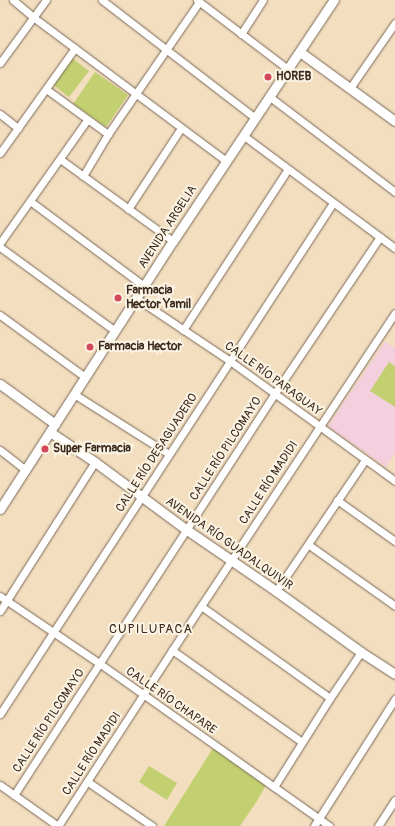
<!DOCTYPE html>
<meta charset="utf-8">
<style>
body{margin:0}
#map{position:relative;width:395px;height:826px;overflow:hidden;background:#f3dec0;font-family:Pangolin,sans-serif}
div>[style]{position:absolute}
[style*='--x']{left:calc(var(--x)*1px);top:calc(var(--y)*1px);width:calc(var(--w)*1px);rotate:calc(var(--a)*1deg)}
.built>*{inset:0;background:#f4cfde}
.green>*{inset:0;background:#c3d071}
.roads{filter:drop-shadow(0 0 1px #7b6957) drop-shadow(0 0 1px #7b6957)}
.minor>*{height:7px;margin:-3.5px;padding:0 3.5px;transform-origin:3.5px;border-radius:3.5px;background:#fff}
.tertiary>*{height:9px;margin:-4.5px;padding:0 4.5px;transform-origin:4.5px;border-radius:4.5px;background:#fff}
.dots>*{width:11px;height:11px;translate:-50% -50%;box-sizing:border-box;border:2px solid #fcf5e5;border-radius:50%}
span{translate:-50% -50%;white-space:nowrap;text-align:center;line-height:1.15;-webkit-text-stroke:4px #fcf5e5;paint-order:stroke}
.poi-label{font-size:12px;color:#3b2a1e;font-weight:700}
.left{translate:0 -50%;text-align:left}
.street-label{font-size:12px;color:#3b2a1e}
.neighbourhood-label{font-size:13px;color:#3b2a1e;letter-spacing:1px}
</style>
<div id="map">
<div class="built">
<div style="clip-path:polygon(385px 342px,395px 348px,395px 453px,386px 467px,328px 426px)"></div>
</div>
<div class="green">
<div style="clip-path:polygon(72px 58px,89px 71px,69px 97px,52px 84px)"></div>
<div style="clip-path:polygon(95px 72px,128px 95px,106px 127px,73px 104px)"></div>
<div style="clip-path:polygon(389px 362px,395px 366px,395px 407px,370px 391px)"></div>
<div style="clip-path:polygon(213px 748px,266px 785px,257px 801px,240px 826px,164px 826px)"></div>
<div style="clip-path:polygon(149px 766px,177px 783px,167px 800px,139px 782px)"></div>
</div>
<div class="roads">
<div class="minor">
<div style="--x:13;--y:0;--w:26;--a:40"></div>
<div style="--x:33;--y:17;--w:241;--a:36.7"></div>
<div style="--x:102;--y:0;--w:193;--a:37.6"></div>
<div style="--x:197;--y:0;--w:114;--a:37.2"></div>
<div style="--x:241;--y:34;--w:40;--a:-57.1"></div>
<div style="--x:0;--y:63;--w:78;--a:-53.9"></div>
<div style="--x:350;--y:88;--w:79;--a:-55.3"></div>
<div style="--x:46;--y:89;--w:77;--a:36"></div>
<div style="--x:270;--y:97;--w:157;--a:37.2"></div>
<div style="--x:0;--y:114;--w:23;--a:38"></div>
<div style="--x:244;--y:136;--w:188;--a:36.6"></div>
<div style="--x:0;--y:153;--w:129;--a:-54.5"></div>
<div style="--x:60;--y:159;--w:140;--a:36"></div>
<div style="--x:83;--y:176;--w:49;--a:-59.2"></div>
<div style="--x:108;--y:134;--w:160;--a:-55.4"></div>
<div style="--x:30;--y:201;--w:142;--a:36.7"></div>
<div style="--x:128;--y:209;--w:97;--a:-56.8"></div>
<div style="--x:0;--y:243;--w:151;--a:-54.7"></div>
<div style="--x:0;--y:247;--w:142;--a:36.1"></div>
<div style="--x:136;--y:298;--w:113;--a:33.8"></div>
<div style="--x:230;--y:361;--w:204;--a:36"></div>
<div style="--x:0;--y:315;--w:105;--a:36.1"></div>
<div style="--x:183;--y:330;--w:192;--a:-56.9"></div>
<div style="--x:74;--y:394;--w:112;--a:32.3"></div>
<div style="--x:0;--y:450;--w:33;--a:38"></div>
<div style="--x:337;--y:500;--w:71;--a:35.3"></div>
<div style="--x:309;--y:545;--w:105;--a:35.3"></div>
<div style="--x:276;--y:591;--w:158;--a:-55.8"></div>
<div style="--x:0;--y:596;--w:120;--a:34.1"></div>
<div style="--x:99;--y:663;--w:282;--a:35.3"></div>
<div style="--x:201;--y:606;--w:158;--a:35.5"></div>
<div style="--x:0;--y:611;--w:177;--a:-57.5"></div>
<div style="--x:172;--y:650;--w:159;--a:35.3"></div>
<div style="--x:0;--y:714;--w:610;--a:-56.91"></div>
<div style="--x:88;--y:782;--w:78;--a:34.5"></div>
<div style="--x:0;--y:785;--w:71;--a:35.3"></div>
<div style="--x:274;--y:787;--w:105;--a:-57.8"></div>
<div style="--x:330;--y:698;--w:55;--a:-56"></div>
<div style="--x:14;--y:795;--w:479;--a:-57"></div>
<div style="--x:275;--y:393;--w:188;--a:-56.1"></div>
<div style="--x:58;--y:826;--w:262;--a:-57"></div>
<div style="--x:201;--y:606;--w:351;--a:-56.5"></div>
<div style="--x:314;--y:826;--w:151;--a:-57.5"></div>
<div style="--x:378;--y:826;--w:31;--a:-57"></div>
</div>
<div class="tertiary">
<div style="--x:300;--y:52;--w:117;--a:36"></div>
<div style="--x:0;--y:384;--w:68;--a:36"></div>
<div style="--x:50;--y:432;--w:54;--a:33.7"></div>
<div style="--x:95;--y:462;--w:114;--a:36.5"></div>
<div style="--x:187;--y:530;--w:108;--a:34.4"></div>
<div style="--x:276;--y:591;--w:105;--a:35.7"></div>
<div style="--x:361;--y:652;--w:40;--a:32.9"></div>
<div style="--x:0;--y:509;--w:319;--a:-57.2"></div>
<div style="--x:173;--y:241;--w:290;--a:-56.3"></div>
</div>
</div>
<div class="dots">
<div style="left:268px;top:77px;background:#d1495b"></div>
<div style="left:118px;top:298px;background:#d1495b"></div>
<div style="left:90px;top:347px;background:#d1495b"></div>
<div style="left:45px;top:449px;background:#d1495b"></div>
</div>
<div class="poi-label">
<span class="left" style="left:276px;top:77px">HOREB</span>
<span class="left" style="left:126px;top:298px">Farmacia<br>Hector Yamil</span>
<span class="left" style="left:98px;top:347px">Farmacia Hector</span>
<span class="left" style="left:53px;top:449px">Super Farmacia</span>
</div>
<div class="street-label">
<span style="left:168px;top:227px;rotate:-57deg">AVENIDA ARGELIA</span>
<span style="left:273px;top:379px;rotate:36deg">CALLE RÍO PARAGUAY</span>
<span style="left:226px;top:449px;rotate:-57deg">CALLE RÍO PILCOMAYO</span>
<span style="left:157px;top:453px;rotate:-57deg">CALLE RÍO DESAGUADERO</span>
<span style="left:269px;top:483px;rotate:-57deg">CALLE RÍO MADIDI</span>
<span style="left:229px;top:544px;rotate:35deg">AVENIDA RÍO GUADALQUIVIR</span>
<span style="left:171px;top:701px;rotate:35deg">CALLE RÍO CHAPARE</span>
<span style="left:49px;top:721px;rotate:-57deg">CALLE RÍO PILCOMAYO</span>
<span style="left:92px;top:754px;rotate:-57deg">CALLE RÍO MADIDI</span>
</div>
<div class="neighbourhood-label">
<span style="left:151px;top:629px">CUPILUPACA</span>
</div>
</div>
